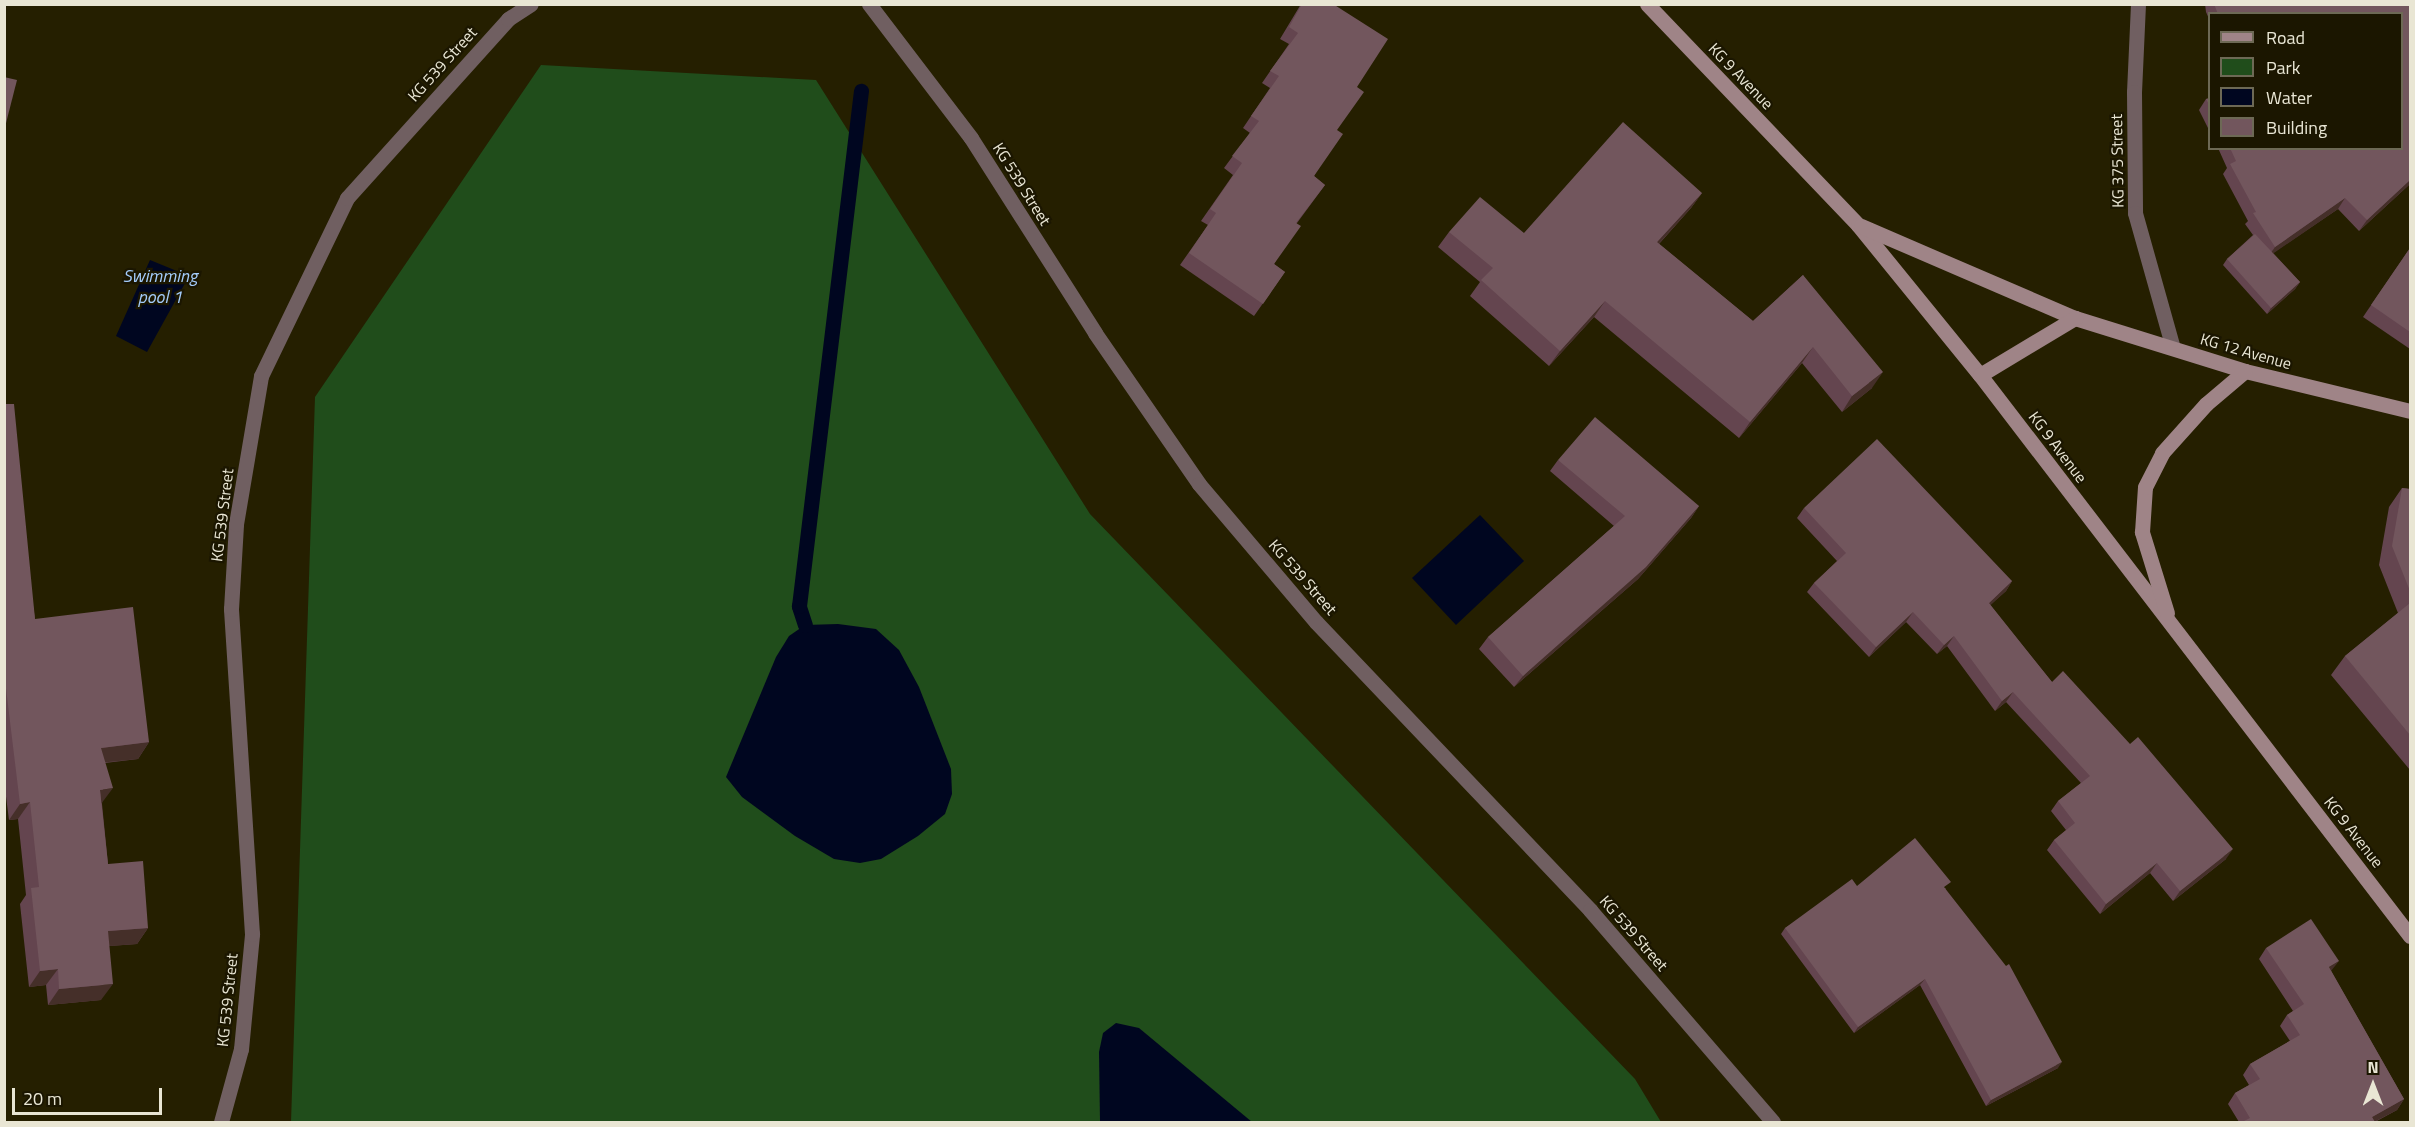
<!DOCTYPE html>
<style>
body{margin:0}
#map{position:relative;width:2415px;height:1127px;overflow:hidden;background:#251f00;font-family:"Titillium Web",sans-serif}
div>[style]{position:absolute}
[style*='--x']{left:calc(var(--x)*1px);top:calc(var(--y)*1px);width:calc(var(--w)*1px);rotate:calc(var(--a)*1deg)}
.green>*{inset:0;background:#204d1b}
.water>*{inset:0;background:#000620}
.stream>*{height:15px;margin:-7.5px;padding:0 7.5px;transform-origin:7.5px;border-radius:7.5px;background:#000620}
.minor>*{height:15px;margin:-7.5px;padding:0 7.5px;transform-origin:7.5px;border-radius:7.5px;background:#705f61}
.secondary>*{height:15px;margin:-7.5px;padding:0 7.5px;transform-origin:7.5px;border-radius:7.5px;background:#9f8487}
.wall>*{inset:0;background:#64454f}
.shaded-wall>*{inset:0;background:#452f29}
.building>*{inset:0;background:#72565d}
span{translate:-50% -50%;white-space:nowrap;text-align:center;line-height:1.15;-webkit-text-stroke:4.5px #1b1600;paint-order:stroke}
.street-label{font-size:16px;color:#e9e6d4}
.water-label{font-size:18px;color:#a4ccfb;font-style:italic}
.frame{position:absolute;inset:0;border:6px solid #e9e6d4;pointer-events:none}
.legend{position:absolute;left:2208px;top:12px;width:195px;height:138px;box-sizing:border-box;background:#1b1600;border:2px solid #6d6955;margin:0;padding:8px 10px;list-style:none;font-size:18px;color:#e9e6d4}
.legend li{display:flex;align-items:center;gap:12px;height:30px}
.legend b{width:30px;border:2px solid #6d6955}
.north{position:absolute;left:2343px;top:1055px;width:60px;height:60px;-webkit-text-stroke:4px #1b1600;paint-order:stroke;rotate:0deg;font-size:16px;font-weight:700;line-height:24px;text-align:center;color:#e9e6d4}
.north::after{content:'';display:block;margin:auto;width:21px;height:27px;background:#e9e6d4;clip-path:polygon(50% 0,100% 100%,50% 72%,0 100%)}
.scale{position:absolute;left:12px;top:1088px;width:150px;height:27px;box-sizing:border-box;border:3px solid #e9e6d4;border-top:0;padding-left:8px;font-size:18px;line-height:21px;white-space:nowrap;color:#e9e6d4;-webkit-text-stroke:4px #1b1600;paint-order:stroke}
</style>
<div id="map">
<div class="green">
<div style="clip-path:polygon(541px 65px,816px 80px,1090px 514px,1635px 1079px,1661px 1122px,291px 1122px,315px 397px)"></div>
</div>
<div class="water">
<div style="clip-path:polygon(150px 260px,189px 276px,147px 352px,116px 336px)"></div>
<div style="clip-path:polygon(1480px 515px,1524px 561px,1456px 625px,1412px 578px)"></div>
<div style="clip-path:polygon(838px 624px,876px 629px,899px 650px,919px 687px,951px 769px,952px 794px,945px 814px,918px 836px,881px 859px,860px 863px,834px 859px,795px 836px,742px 797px,726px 777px,776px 657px,789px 636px,805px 625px)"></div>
<div style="clip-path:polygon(1116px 1023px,1139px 1028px,1252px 1122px,1100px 1122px,1099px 1052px,1103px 1033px)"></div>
</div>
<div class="stream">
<div style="--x:805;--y:625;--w:20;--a:-108"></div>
<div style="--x:799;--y:606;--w:519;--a:-83.14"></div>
</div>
<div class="minor">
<div style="--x:869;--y:4;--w:168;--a:52.7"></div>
<div style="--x:971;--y:138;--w:231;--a:57.5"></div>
<div style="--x:1095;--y:333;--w:183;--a:55.4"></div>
<div style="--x:1199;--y:484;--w:181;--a:49.7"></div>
<div style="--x:1316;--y:622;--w:398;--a:46.4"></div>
<div style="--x:1590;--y:910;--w:280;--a:49.2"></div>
<div style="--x:2138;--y:4;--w:88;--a:92.6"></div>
<div style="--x:2134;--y:92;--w:121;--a:89.5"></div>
<div style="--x:2135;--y:213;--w:140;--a:74.3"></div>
<div style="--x:221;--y:1122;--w:76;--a:-74.7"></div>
<div style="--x:241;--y:1049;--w:116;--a:-84.5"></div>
<div style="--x:252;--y:934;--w:326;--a:-93.7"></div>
<div style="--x:231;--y:609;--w:85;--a:-86.6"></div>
<div style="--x:236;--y:524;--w:150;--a:-80.4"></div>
<div style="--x:261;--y:376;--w:198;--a:-64.2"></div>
<div style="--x:347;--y:198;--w:241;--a:-48"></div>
<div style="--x:508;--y:19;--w:27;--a:-33"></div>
</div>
<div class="secondary">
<div style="--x:1647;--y:4;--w:306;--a:46.3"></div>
<div style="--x:1858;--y:225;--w:193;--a:50.9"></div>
<div style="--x:1980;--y:375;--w:707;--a:52.53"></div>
<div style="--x:1861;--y:226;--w:233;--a:23.3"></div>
<div style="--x:2075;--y:318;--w:178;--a:17.3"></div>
<div style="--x:2245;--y:371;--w:170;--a:13.6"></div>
<div style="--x:1980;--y:375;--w:111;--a:-31"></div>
<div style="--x:2167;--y:613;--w:85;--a:-107.2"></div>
<div style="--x:2142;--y:532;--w:45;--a:-86.2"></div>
<div style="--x:2145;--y:487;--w:38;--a:-63"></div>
<div style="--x:2162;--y:453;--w:66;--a:-48.1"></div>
<div style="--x:2206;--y:404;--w:51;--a:-40.2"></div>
</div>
<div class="wall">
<div style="clip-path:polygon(1301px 4px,1333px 4px,1357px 87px,1314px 176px,1325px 185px,1297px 223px,1274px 264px,1285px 272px,1254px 316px,1180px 265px,1208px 225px,1201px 221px,1233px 175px,1224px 168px,1250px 133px,1243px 128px,1270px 88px,1262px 83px,1289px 44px,1280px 39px)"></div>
<div style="clip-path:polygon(2205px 4px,2410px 4px,2410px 184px,2359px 231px,2338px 209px,2273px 253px,2300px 282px,2295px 289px,2267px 314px,2223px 265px,2227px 259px,2253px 235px,2245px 224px,2248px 221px,2223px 174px,2227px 168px,2218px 148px,2402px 148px,2402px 14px,2210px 14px,2210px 21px,2206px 12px)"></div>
<div style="clip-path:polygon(2210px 98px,2210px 132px,2199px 110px,2206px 99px)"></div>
<div style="clip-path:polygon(1702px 193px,1691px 208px,1659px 244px,1753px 321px,1803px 275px,1872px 388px,1842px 412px,1802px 363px,1739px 438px,1594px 317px,1549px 366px,1470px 296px,1480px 282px,1438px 247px,1449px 232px,1524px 233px)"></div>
<div style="clip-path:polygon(2410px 248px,2410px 349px,2363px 317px)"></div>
<div style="clip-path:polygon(4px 404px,35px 619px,149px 742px,138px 759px,105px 763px,102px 804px,108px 864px,148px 928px,137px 944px,109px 946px,101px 1000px,48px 1005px,46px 985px,29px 987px,20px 904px,26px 895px,18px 819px,9px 820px,4px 781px)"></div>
<div style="clip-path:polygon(1558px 460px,1699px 506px,1691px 518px,1638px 579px,1514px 687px,1479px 649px,1488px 637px,1614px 526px,1550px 471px)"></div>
<div style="clip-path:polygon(2402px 488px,2410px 489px,2410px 770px,2331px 675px,2345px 656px,2398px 613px,2379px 565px,2389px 507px)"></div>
<div style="clip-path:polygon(1804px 508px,2012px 581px,2006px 591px,1990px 605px,2052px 682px,2226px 859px,2173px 901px,2150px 873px,2100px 914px,2047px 850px,2054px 840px,2066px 830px,2051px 811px,2058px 801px,2081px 783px,2006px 702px,1995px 711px,1947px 646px,1937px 654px,1906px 622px,1869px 657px,1807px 592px,1814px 583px,1837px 561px,1797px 518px)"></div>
<div style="clip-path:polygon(1857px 886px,1946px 888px,1945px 889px,2058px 1068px,1986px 1106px,1920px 985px,1854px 1033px,1781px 934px,1785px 928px)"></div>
<div style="clip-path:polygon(2266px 948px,2331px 971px,2404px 1099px,2397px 1110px,2375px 1122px,2239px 1122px,2228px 1104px,2235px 1093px,2249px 1085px,2243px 1075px,2250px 1064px,2290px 1041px,2280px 1026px,2287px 1015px,2293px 1011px,2259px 959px)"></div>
</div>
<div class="shaded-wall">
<div style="clip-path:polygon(2410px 180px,2410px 184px,2359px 231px,2367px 220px)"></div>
<div style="clip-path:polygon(1702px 193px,1691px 208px,1646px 258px,1657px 242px)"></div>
<div style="clip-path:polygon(2345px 198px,2338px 209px,2268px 257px,2275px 247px)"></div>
<div style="clip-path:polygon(2300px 282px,2295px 289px,2267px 314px,2271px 308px)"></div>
<div style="clip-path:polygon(1605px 301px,1594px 317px,1549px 366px,1560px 351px)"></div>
<div style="clip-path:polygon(1813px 347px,1802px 363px,1739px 438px,1750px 422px)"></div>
<div style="clip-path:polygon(1883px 372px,1872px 388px,1842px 412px,1852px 396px)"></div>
<div style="clip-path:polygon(1699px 506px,1691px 518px,1638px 579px,1514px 687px,1523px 676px)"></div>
<div style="clip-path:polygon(2012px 581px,2006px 591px,1982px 613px,1989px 603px)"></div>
<div style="clip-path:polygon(1913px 612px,1906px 622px,1869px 657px,1876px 647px)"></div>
<div style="clip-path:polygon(1954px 636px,1947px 646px,1937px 654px,1944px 645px)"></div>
<div style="clip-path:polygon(2013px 692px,2006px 702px,1995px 711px,2002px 701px)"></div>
<div style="clip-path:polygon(149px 742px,138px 759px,89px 764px,101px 748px)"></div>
<div style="clip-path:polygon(113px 788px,101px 804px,100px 790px)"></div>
<div style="clip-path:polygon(30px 802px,18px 819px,9px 820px,20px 804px)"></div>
<div style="clip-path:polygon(2233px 849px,2226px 859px,2173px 901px,2180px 891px)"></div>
<div style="clip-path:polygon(2157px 863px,2150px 873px,2100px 914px,2106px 904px)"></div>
<div style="clip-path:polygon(148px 928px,137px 944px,96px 947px,108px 931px)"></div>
<div style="clip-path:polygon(2339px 961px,2331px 971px,2329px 967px)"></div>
<div style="clip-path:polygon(58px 969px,46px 985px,29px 987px,40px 971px)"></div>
<div style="clip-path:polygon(1925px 979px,1920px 985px,1854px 1033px,1858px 1027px)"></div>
<div style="clip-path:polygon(113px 984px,101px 1000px,48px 1005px,59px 989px)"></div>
<div style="clip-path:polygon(2062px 1062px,2058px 1068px,1986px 1106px,1991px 1100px)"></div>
<div style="clip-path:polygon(2404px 1099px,2397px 1110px,2374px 1122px,2372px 1117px)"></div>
</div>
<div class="building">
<div style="clip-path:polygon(1302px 4px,1333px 4px,1388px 39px,1357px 87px,1364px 92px,1337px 130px,1343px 134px,1314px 176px,1325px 185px,1296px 223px,1301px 226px,1274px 264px,1285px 272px,1263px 304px,1189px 253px,1216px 213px,1210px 209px,1242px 163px,1232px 156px,1259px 121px,1251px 116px,1279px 76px,1270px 71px,1298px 33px,1289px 27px)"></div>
<div style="clip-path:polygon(2214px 4px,2410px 4px,2410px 180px,2367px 220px,2345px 198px,2275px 247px,2253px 213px,2256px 212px,2230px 164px,2236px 161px,2230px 148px,2402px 148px,2402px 14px,2218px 14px)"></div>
<div style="clip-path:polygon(4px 77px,17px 80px,4px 131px)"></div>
<div style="clip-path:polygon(2210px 98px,2210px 106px,2206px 99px)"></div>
<div style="clip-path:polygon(1623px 122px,1702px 193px,1657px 242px,1753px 321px,1803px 275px,1883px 372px,1852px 396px,1813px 347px,1750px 422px,1605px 301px,1560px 351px,1481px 280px,1493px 268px,1449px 232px,1480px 197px,1524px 233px)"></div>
<div style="clip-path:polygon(2255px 234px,2300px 282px,2271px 308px,2227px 259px)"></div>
<div style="clip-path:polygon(2410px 248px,2410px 332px,2371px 305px)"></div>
<div style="clip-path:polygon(4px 404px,14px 404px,35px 619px,133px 607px,149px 742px,101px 748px,113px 788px,100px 790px,108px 864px,143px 861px,148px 928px,108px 931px,113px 984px,59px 989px,58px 969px,40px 971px,31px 888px,39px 887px,30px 802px,20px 804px,4px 672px)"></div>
<div style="clip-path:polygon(1595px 417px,1699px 506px,1646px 567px,1523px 676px,1488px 637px,1625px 516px,1558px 460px)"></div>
<div style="clip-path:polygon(1877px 439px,2012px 581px,1989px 603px,2052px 682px,2063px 671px,2130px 744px,2138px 737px,2233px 849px,2180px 891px,2157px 863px,2106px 904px,2054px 840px,2075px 823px,2058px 801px,2090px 776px,2013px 692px,2002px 701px,1954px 636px,1944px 645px,1913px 612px,1876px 647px,1814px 583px,1846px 553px,1804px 508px)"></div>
<div style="clip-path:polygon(2402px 488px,2410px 489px,2410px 591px,2392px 546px)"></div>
<div style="clip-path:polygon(2410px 603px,2410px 735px,2345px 656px)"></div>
<div style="clip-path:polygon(1915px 838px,1951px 882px,1944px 887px,2006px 966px,2009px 964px,2062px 1062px,1991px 1100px,1925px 979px,1858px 1027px,1785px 928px,1852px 879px,1857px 886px)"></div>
<div style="clip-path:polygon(2311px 919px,2339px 961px,2329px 967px,2404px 1099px,2372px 1117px,2375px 1122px,2242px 1122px,2250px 1118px,2235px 1093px,2260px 1079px,2250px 1064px,2300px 1035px,2287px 1015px,2304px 1004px,2266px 948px)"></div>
</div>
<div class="street-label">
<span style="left:442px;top:64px;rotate:-48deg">KG 539 Street</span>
<span style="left:1741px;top:76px;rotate:46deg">KG 9 Avenue</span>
<span style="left:2117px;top:161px;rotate:-91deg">KG 375 Street</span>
<span style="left:1022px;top:184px;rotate:58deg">KG 539 Street</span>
<span style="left:2246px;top:351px;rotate:16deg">KG 12 Avenue</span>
<span style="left:2058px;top:447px;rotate:53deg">KG 9 Avenue</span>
<span style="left:222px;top:515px;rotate:-83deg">KG 539 Street</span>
<span style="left:1303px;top:577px;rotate:49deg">KG 539 Street</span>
<span style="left:2354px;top:832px;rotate:52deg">KG 9 Avenue</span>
<span style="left:1634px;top:933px;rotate:49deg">KG 539 Street</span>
<span style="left:227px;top:1000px;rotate:-84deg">KG 539 Street</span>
</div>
<div class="water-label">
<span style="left:160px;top:287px">Swimming<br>pool 1</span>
</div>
<div class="frame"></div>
<ul class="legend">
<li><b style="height:8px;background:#9f8487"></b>Road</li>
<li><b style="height:16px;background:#204d1b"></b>Park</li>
<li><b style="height:16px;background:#000620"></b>Water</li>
<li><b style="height:16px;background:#72565d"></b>Building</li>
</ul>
<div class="north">N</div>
<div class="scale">20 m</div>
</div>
